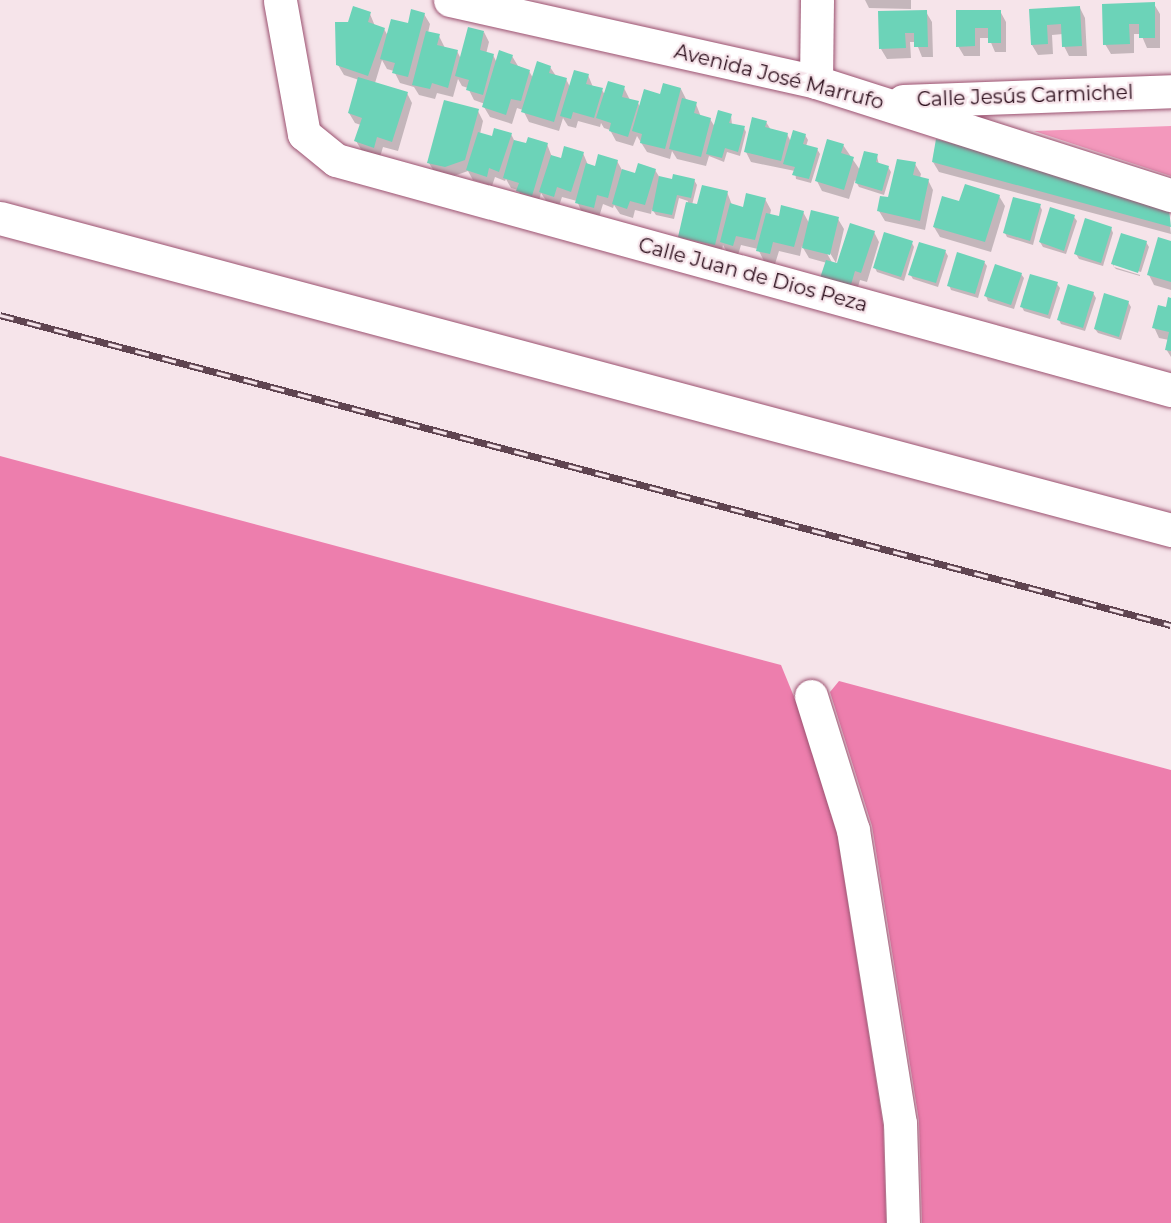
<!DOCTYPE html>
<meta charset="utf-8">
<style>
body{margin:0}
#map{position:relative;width:1171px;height:1223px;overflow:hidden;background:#f6e4ea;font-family:Montserrat,sans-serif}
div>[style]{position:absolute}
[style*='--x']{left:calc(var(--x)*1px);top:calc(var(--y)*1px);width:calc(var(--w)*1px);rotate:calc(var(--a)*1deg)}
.green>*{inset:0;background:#f398bc}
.forest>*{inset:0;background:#ed7ead}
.shadow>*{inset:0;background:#0003}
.building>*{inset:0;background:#6cd3b8}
.roads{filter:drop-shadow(0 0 2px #9b5170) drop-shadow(0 0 2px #9b5170)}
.minor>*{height:33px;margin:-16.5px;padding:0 16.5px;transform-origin:16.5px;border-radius:16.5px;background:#fff}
.rail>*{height:7px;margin-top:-3.5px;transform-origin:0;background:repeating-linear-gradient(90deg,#f6e4ea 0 14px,#5f4450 0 28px);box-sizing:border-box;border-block:2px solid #5f4450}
span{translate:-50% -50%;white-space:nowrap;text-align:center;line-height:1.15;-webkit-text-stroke:4.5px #f6e4ea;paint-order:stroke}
.street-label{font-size:20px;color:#2b0e1b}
</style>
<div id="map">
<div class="green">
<div style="clip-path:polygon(1171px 126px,1171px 176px,1034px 131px)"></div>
</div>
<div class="forest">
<div style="clip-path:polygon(0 456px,781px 665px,799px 709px,837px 834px,883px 1125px,886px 1223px,0 1223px)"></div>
<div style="clip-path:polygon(839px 681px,1171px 770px,1171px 1223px,922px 1223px,919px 1121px,872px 826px,830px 692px)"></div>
</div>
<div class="shadow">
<div style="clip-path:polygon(865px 0,911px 0,911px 9px,869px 8px)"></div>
<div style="clip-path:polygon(1154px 4px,1160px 14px,1160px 48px,1147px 48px,1141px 34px,1134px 34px,1134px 53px,1111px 54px,1105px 44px,1103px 5px)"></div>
<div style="clip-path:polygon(1080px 8px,1085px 18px,1087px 56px,1069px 56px,1064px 46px,1063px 34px,1052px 35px,1053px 54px,1038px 55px,1032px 45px,1030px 10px)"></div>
<div style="clip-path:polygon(1000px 11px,1006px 22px,1006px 52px,995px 52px,989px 38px,980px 38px,980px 56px,964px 56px,958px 46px,957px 12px)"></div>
<div style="clip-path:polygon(926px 12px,932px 22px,933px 57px,922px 57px,916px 42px,910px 42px,911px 58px,887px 59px,881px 49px,880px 13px)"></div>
<div style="clip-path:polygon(370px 14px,375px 26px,384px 29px,388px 36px,424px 14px,430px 24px,428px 33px,439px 36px,445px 48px,457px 51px,461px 59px,484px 32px,489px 42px,486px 54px,493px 55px,497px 63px,512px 56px,518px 66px,529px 71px,533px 78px,550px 67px,556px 76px,566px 79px,570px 87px,588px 75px,593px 87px,602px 90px,605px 95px,624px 88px,630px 100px,638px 103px,640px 107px,661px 95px,681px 89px,686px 99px,696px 104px,701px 117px,710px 119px,715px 127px,731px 115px,732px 125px,744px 128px,746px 132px,740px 156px,727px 152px,724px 162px,709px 156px,706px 166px,677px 159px,672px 151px,670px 159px,647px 152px,637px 136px,633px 146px,616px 141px,610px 130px,604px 128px,601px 123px,600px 127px,578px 121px,576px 128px,568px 126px,563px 118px,559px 131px,529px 122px,523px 110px,517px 108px,512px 124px,490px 117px,484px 107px,485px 104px,474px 100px,468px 88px,462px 86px,458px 79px,453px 97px,437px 93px,435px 99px,419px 95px,414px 87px,400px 83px,394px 71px,387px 69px,382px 60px,375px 83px,407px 93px,412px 103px,398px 151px,383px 147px,380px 157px,362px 151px,356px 141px,361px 125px,355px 123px,349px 113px,359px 80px,344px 75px,338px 65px,349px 23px)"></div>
<div style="clip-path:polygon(478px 111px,483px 121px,480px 134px,493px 138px,511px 134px,515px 142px,527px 145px,547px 144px,552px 157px,562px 160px,583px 153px,588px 165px,596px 168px,617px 161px,622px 170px,636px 175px,655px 170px,660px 178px,673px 181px,694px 180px,697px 185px,692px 205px,698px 206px,727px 192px,732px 205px,744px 209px,765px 199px,771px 210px,770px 215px,780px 218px,803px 212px,809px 223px,838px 219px,844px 229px,836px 263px,827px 248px,825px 250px,833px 264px,838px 265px,874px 232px,879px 242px,867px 282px,860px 280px,855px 297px,827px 263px,809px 258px,802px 246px,800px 256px,779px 251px,775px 264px,764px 261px,758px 249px,741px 245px,738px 255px,727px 252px,723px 245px,721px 255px,685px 247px,680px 237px,688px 201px,679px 198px,674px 219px,656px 215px,652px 209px,651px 214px,635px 210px,633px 218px,620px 214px,614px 205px,613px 208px,603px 204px,599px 217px,582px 213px,577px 201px,562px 197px,559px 206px,547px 202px,541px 193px,538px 205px,524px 201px,518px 190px,511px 188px,506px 179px,505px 181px,495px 177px,492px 186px,473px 180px,468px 171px,451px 177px,435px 173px,429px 163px)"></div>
<div style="clip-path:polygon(766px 122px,771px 130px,787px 134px,791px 142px,805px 135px,808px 140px,806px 146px,817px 149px,820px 154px,811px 183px,796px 179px,795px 171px,751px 162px,746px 152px)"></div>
<div style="clip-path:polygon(843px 145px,860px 170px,877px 156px,879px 165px,888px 167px,891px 172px,884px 195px,859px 187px,855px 180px,849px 199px,822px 191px,817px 181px)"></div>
<div style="clip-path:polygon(933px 162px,1168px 209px,1171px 234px,939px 172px)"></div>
<div style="clip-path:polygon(915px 164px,921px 174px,920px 178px,928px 180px,933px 190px,925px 230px,885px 221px,879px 211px,891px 199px)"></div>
<div style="clip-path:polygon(999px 196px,1005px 206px,991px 252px,940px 237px,934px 227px)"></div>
<div style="clip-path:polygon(1040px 206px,1042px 210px,1033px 245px,1007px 237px,1005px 233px)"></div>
<div style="clip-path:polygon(1074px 217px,1077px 221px,1066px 254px,1043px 247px,1040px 242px)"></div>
<div style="clip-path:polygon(1111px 228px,1113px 233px,1103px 266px,1079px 259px,1076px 254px)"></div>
<div style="clip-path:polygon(1146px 242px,1149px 247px,1141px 272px,1114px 264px,1114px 267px,1113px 264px)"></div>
<div style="clip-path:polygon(1171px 242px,1171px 290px,1154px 285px,1149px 275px)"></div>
<div style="clip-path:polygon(912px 243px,914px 247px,904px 281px,877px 272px,875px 268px)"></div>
<div style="clip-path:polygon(945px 251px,948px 256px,938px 287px,913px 279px,910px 274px)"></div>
<div style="clip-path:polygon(984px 262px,987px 266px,978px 298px,951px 290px,949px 285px)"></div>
<div style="clip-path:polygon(1114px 267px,1140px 275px,1140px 276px,1116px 269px)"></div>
<div style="clip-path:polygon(1021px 274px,1024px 278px,1014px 309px,988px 301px,986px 296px)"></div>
<div style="clip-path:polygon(1057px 284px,1060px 288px,1050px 319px,1024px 311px,1022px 307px)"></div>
<div style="clip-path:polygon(1093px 293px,1096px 298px,1085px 331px,1061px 324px,1059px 320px)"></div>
<div style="clip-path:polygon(1171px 299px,1171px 357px,1166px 349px,1169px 340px,1159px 338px,1154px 327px)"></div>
<div style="clip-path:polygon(1128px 302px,1131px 307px,1121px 340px,1098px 333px,1095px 329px)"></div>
</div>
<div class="building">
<div style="clip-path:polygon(1155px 2px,1155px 38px,1139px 38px,1139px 24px,1129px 24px,1130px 44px,1103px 45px,1102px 4px)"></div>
<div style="clip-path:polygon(353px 6px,371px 12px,368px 22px,385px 28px,368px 76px,336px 65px,335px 22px,348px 22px)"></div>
<div style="clip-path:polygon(1080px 6px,1082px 46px,1062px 47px,1061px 24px,1047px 25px,1048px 44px,1031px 45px,1029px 9px)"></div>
<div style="clip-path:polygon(411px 9px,425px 13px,408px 77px,392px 73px,395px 63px,380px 59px,391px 19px,408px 23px)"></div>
<div style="clip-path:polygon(927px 10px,928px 47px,914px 47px,914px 33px,905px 33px,906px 48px,879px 49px,878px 11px)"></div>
<div style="clip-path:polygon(956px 10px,1001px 10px,1001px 43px,988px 43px,988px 28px,975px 28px,975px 46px,956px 47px)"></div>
<div style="clip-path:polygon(468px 27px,484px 31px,480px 50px,494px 54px,483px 95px,466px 90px,469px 80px,455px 76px)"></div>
<div style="clip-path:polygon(426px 31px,440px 34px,437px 45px,458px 50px,448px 88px,432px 83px,430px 89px,412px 85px)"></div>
<div style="clip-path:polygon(499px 50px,513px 55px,510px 63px,530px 70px,521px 101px,511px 99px,506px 115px,482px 107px)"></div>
<div style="clip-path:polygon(537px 61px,551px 66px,549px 73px,567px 78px,554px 122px,521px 112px)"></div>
<div style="clip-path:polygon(574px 70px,589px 74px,586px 84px,603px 88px,594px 118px,573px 112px,571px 119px,560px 116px)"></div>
<div style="clip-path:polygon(358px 77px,408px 92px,392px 142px,377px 137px,374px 148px,354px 141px,362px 118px,348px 113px)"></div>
<div style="clip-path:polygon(608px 81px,625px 86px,622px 97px,639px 101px,628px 137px,609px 131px,611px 123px,596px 118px)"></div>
<div style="clip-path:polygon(663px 83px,681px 88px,665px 149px,640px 143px,642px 134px,632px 131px,644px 89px,660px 94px)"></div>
<div style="clip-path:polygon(682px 98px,697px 102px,694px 113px,711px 118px,701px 157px,669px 149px)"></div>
<div style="clip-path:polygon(444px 100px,479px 109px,465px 160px,445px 167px,427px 163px)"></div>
<div style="clip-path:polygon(718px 110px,732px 114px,729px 123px,745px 126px,738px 152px,725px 148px,722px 158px,706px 154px)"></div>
<div style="clip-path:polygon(752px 117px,767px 121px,765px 127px,788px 133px,781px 161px,744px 152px)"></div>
<div style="clip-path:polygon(494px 128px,512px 133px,499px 172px,489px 168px,487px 177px,466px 170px,478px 132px,492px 136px)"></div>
<div style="clip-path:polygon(793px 130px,806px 134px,803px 144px,818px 148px,809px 179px,792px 175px,795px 167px,783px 164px)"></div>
<div style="clip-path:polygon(528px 137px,548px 143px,532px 196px,516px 191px,519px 183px,503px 178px,514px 140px,526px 143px)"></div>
<div style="clip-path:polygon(827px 139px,844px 144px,841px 153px,854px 157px,844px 190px,815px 181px)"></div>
<div style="clip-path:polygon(936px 139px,1168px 201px,1171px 227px,932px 162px)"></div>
<div style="clip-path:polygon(564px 146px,584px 152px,571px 192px,557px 187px,554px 197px,539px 192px,551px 155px,561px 158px)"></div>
<div style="clip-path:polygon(864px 151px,878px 154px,876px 162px,889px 166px,882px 191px,855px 183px)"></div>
<div style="clip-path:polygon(598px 154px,618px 160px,608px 198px,597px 195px,594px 208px,575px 203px,586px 163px,595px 166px)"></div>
<div style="clip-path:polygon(897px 159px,916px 162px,913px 175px,929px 179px,920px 221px,877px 211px,880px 196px,888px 197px)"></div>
<div style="clip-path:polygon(638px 163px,656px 169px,645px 205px,630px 201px,627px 209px,612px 204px,622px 169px,635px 173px)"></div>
<div style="clip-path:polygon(673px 174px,695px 179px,691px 198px,677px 195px,672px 215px,652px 211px,659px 176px,672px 179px)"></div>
<div style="clip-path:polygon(965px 184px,1000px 195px,985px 242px,933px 227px,942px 196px,959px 201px)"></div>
<div style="clip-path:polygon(702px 185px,728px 191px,715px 245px,678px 237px,686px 202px,697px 204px)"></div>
<div style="clip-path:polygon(746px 193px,766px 198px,755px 240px,736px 236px,733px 246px,720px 242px,730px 203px,743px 207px)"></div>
<div style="clip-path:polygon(1013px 197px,1041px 204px,1030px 241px,1003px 233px)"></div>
<div style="clip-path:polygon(781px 205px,804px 211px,794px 247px,773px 242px,770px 254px,756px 251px,766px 213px,779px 216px)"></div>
<div style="clip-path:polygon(1050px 207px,1075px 215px,1064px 251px,1039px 242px)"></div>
<div style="clip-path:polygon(811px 210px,839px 217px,830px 255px,802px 248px)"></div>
<div style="clip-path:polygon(1085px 218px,1112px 227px,1101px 263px,1074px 254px)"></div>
<div style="clip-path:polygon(850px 223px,875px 231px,861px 273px,855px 271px,850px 288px,820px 278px,826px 260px,837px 263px)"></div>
<div style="clip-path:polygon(884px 232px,913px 241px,901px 277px,873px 268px)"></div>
<div style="clip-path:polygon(1121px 233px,1147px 241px,1138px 273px,1111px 264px)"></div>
<div style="clip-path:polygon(1158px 237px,1171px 241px,1171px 282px,1147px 275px)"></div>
<div style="clip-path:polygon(919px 242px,946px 250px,936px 283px,908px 275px)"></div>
<div style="clip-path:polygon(957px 252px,985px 261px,975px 294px,947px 286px)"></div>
<div style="clip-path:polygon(995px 264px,1022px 273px,1011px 305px,984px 296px)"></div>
<div style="clip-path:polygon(1030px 274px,1058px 282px,1048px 315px,1020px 307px)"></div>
<div style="clip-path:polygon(1068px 284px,1094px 292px,1083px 328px,1057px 320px)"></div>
<div style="clip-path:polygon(1104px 293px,1129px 301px,1119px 337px,1094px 329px)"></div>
<div style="clip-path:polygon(1168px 297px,1171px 298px,1171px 351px,1165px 350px,1169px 332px,1152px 328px,1158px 305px,1166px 307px)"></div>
</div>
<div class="roads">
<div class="minor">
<div style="--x:450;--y:0;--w:375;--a:12.6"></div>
<div style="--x:816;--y:82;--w:373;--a:17.7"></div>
<div style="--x:280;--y:1;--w:135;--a:79.8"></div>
<div style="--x:304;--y:134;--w:41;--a:39.1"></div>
<div style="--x:336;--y:160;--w:866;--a:15.4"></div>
<div style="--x:816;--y:82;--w:82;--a:-89.3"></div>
<div style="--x:903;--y:101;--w:268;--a:-2.1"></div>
<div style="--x:0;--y:218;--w:1212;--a:14.92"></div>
<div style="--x:811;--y:696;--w:140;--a:72.6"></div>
<div style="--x:853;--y:830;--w:297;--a:80.9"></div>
<div style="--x:900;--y:1123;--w:100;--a:88.3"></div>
</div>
</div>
<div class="rail">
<div style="--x:0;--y:315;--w:1211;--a:14.83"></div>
</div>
<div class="street-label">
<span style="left:779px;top:77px;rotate:14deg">Avenida José Marrufo</span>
<span style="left:1025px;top:96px;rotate:-2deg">Calle Jesús Carmichel</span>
<span style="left:753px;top:275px;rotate:15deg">Calle Juan de Dios Peza</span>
</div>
</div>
